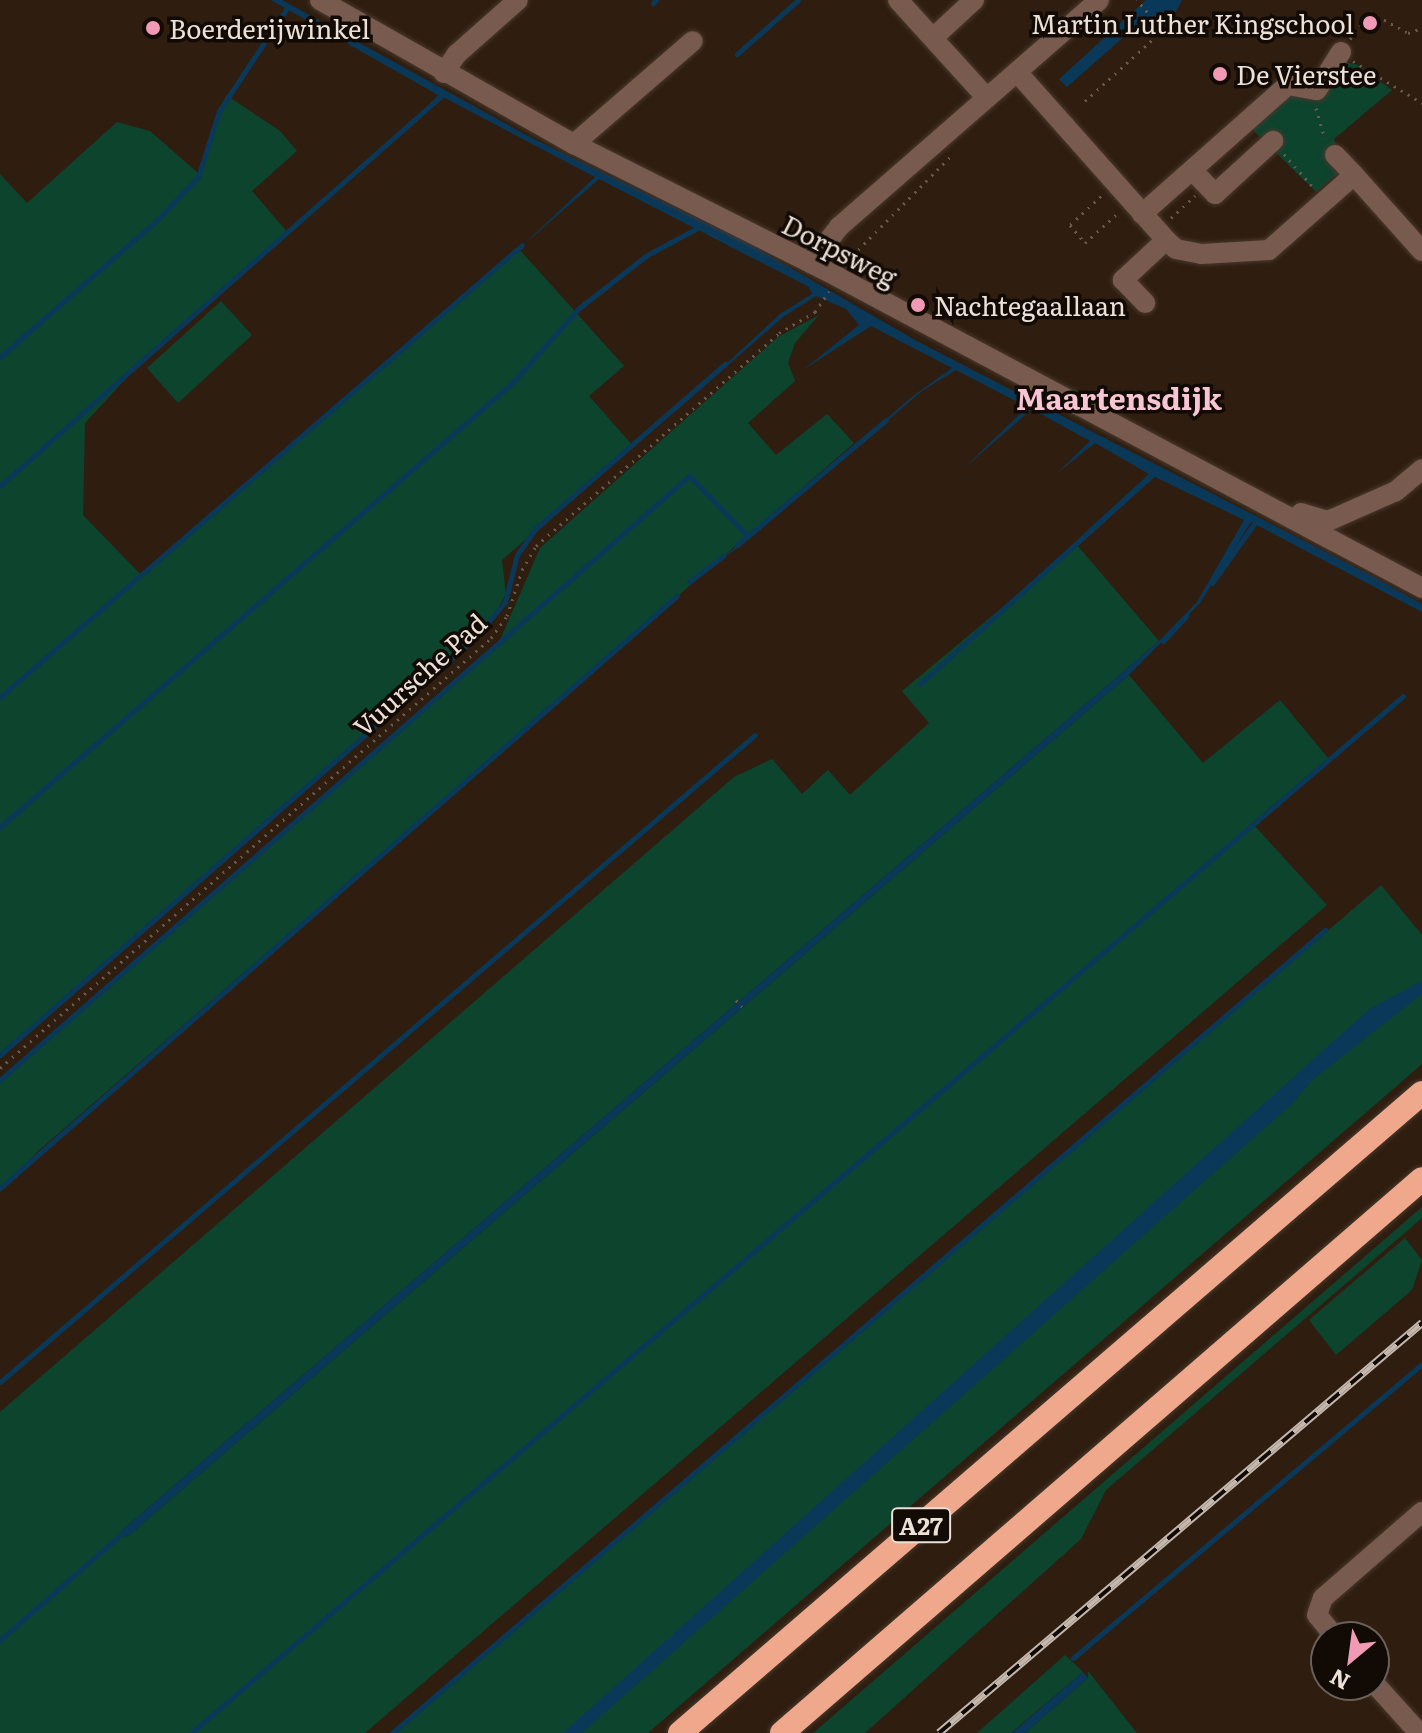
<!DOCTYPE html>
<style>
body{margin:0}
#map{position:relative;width:1422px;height:1733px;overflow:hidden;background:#2f1e10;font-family:Literata,serif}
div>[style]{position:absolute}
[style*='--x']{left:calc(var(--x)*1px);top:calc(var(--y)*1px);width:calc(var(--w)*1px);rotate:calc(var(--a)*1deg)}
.green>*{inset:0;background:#0d442e}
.water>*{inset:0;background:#0a3859}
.stream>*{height:5px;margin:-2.5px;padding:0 2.5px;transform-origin:2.5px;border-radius:2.5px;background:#0a3859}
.path>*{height:3px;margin-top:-1.5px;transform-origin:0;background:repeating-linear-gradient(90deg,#69594d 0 2px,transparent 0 8px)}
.roads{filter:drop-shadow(0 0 2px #49392c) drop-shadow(0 0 2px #49392c)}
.minor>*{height:20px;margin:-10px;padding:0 10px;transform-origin:10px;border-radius:10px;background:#785a4f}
.highway>*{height:24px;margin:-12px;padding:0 12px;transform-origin:12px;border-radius:12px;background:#f0a88c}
.rail>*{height:8px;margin-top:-4px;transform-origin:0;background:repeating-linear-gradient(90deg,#110a05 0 15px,#c4b7ad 0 30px);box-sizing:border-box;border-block:2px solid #c4b7ad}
.dots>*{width:22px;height:22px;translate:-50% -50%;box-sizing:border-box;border:4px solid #110a05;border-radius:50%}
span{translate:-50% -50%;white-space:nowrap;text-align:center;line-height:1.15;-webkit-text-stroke:7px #110a05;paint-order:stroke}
.shield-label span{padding:2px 6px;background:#110a05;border:2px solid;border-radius:6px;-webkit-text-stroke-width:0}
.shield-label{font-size:24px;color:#ece0d7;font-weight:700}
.poi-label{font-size:26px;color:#ece0d7}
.right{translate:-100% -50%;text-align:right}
.left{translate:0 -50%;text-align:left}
.street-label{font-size:26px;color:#ece0d7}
.quarter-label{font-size:30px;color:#f7c5d3;font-weight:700}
.north{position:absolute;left:1310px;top:1621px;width:80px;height:80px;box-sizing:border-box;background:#110a05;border:2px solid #696059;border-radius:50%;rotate:209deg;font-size:22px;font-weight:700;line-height:32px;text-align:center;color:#ece0d7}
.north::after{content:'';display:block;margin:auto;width:28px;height:36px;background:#f09ab6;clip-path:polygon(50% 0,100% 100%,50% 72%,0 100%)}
</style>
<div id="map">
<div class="green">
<div style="clip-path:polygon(1341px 61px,1358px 65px,1392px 90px,1334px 139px,1339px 154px,1330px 165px,1338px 173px,1316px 192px,1252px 129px,1289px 91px,1314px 100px)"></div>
<div style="clip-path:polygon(226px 95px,280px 131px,297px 151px,252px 191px,288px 233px,141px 362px,85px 423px,83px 515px,143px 577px,519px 249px,624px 366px,589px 396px,633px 446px,502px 560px,506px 595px,486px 627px,0 1054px,0 174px,27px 203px,117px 122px,150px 131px,198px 173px)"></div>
<div style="clip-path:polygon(221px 301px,252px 335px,178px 403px,147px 368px)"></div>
<div style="clip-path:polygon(819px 315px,795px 343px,788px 363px,795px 381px,748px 423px,776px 455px,827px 414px,854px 443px,37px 1152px,0 1192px,0 1080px,500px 640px,540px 548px,778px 337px)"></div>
<div style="clip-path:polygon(1077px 545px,1159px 641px,121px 1531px,127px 1537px,1129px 675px,1203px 763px,1280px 700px,1328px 758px,1252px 823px,1327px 905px,365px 1733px,0 1733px,0 1412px,734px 777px,772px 759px,802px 794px,828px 770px,850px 795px,929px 723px,902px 691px)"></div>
<div style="clip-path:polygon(1381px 885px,1422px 935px,1422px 1064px,648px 1733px,396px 1733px)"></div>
<div style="clip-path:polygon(1422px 1207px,1422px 1218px,1106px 1490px,1081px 1539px,865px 1733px,813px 1733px)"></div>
<div style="clip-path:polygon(1405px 1238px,1422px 1260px,1412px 1290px,1336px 1355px,1309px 1320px)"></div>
<div style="clip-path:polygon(1065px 1655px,1083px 1672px,1011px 1733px,977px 1733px)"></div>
<div style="clip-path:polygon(1088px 1671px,1137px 1733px,1025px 1733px,1088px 1678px)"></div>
</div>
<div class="water">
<div style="clip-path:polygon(271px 0,282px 0,528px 136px,751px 245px,915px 340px,1374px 577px,1422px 604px,1422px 612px,1251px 522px,1200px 603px,1129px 675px,127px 1537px,121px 1531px,1159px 641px,1197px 602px,1244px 520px,1153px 476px,1080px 537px,1149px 474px,1095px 443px,1056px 474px,1090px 441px,1032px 409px,963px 469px,1027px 407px,956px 370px,922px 391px,752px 537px,714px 565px,913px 396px,952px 368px,871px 326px,803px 370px,859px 325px,846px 309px,816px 296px,783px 317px,670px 416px,780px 314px,812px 294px,809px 287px,599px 179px,521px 247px,595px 177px,441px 96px,426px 111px,438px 95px)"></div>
<div style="clip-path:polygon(1146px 0,1182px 0,1174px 15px,1149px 25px,1143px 20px,1067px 87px,1059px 79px)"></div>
<div style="clip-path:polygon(1422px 981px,1422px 994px,1311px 1081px,1293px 1103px,582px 1733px,563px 1733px,1347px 1029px,1371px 1008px)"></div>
<div style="clip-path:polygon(1083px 1672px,1088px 1678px,1025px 1733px,1012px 1733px)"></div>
</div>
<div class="stream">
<div style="--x:653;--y:3;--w:4;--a:-45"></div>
<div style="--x:737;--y:54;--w:81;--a:-41.5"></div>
<div style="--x:0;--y:357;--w:207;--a:-41.1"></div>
<div style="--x:156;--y:221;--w:61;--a:-46.3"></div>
<div style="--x:198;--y:177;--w:69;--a:-72.3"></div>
<div style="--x:219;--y:111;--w:123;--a:-56.6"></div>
<div style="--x:0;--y:486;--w:589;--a:-41.49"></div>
<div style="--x:737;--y:545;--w:194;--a:-40"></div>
<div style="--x:689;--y:582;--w:43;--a:-37.4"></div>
<div style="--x:1212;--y:583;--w:76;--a:-54.6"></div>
<div style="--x:1163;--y:641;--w:34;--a:-47"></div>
<div style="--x:920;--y:684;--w:315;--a:-42"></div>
<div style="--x:0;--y:697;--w:690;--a:-40.89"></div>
<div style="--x:0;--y:827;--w:678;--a:-40.93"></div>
<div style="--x:512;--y:383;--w:101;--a:-48.2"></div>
<div style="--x:579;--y:308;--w:86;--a:-37.9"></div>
<div style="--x:647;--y:255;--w:61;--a:-28.2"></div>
<div style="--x:0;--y:1055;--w:629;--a:-41.26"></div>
<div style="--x:473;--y:640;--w:50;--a:-49.9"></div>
<div style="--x:505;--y:602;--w:49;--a:-75.7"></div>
<div style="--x:517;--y:555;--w:32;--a:-55"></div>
<div style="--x:535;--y:529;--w:252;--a:-41"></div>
<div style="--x:0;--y:1080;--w:916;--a:-41.24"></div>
<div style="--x:689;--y:476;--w:84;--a:45.5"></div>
<div style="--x:0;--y:1188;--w:899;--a:-41.17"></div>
<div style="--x:0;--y:1382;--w:994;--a:-40.6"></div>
<div style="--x:0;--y:1640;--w:167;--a:-41.1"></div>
<div style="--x:1073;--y:1658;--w:456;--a:-40.1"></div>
<div style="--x:191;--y:1733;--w:1595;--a:-40.55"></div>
<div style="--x:392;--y:1733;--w:1231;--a:-40.72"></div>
</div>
<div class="path">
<div style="--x:1350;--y:39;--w:34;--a:-53"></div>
<div style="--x:1370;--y:12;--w:43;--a:28.9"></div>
<div style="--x:1408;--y:33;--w:15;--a:-20"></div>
<div style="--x:1353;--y:61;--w:81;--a:31.3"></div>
<div style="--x:1085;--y:101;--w:105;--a:-42.3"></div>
<div style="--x:1163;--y:30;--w:40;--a:-131"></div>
<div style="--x:1316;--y:108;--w:32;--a:74"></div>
<div style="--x:1284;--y:154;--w:45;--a:48.6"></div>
<div style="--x:1101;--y:196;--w:42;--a:136.9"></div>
<div style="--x:1070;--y:225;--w:23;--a:50"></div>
<div style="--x:1085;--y:243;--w:46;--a:-42.4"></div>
<div style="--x:1171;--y:218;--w:33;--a:-43"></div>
<div style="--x:847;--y:261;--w:152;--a:-45.3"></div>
<div style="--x:736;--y:1000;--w:9;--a:49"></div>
<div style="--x:0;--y:1068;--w:653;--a:-41.21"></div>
<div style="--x:491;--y:638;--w:27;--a:-54"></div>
<div style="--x:507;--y:616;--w:48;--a:-71.9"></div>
<div style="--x:522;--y:570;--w:28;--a:-60"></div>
<div style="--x:536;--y:546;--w:323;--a:-41.2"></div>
<div style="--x:779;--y:333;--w:42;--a:-30.3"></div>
<div style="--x:815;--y:312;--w:25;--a:-56"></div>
</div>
<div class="roads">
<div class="minor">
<div style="--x:320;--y:0;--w:292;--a:29.6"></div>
<div style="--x:574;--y:144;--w:293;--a:26.7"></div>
<div style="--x:836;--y:276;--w:664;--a:28.03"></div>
<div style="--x:898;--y:0;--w:132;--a:47.8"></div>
<div style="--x:933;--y:38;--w:56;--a:-42.8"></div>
<div style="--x:1017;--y:72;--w:225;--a:48.4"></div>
<div style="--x:1166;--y:240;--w:59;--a:137.1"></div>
<div style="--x:1123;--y:280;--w:32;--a:46"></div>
<div style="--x:444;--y:73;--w:23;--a:-56"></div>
<div style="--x:457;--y:54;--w:81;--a:-41.5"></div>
<div style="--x:574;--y:144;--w:157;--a:-40.9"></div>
<div style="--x:1335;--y:155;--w:28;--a:46"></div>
<div style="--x:1193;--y:171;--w:32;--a:46"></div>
<div style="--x:1215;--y:194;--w:79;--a:-42.4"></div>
<div style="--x:1142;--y:214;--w:195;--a:-41.5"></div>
<div style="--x:1288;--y:85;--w:29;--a:10"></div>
<div style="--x:1317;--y:90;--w:45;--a:-57.7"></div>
<div style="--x:1166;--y:240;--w:13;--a:42"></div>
<div style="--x:1176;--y:249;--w:26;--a:11"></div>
<div style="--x:1202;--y:254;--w:67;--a:-3.4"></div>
<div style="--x:1269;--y:250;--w:113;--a:-41.4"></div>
<div style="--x:1354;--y:175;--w:102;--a:48.2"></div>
<div style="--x:811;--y:263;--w:46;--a:-52.1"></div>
<div style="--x:839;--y:227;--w:345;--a:-41.1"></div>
<div style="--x:1301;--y:513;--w:28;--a:17"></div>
<div style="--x:1328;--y:521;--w:74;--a:-23.8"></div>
<div style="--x:1396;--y:491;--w:34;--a:-40"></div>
<div style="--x:1335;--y:1637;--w:28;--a:-129"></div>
<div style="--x:1317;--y:1615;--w:18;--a:-71"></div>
<div style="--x:1323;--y:1598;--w:131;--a:-41"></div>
<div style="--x:1374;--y:1683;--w:67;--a:48"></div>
</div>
<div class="highway">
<div style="--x:680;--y:1733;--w:980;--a:-40.78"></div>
<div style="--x:782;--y:1733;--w:846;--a:-40.88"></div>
</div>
</div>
<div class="rail">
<div style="--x:939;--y:1733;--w:634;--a:-40.33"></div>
</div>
<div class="dots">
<div style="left:1370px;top:23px;background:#f09ab6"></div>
<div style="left:153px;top:28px;background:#f09ab6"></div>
<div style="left:1220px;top:74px;background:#f09ab6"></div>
<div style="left:918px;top:305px;background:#f09ab6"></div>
</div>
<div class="shield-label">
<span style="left:921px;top:1525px">A27</span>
</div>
<div class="poi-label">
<span class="right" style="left:1354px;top:23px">Martin Luther Kingschool</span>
<span class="left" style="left:169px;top:28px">Boerderijwinkel</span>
<span class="left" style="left:1236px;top:74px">De Vierstee</span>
<span class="left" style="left:934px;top:305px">Nachtegaallaan</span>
</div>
<div class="street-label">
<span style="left:840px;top:250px;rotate:27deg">Dorpsweg</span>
<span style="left:419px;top:674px;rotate:-42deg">Vuursche Pad</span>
</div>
<div class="quarter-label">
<span style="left:1119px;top:397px">Maartensdijk</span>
</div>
<div class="north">N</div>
</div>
